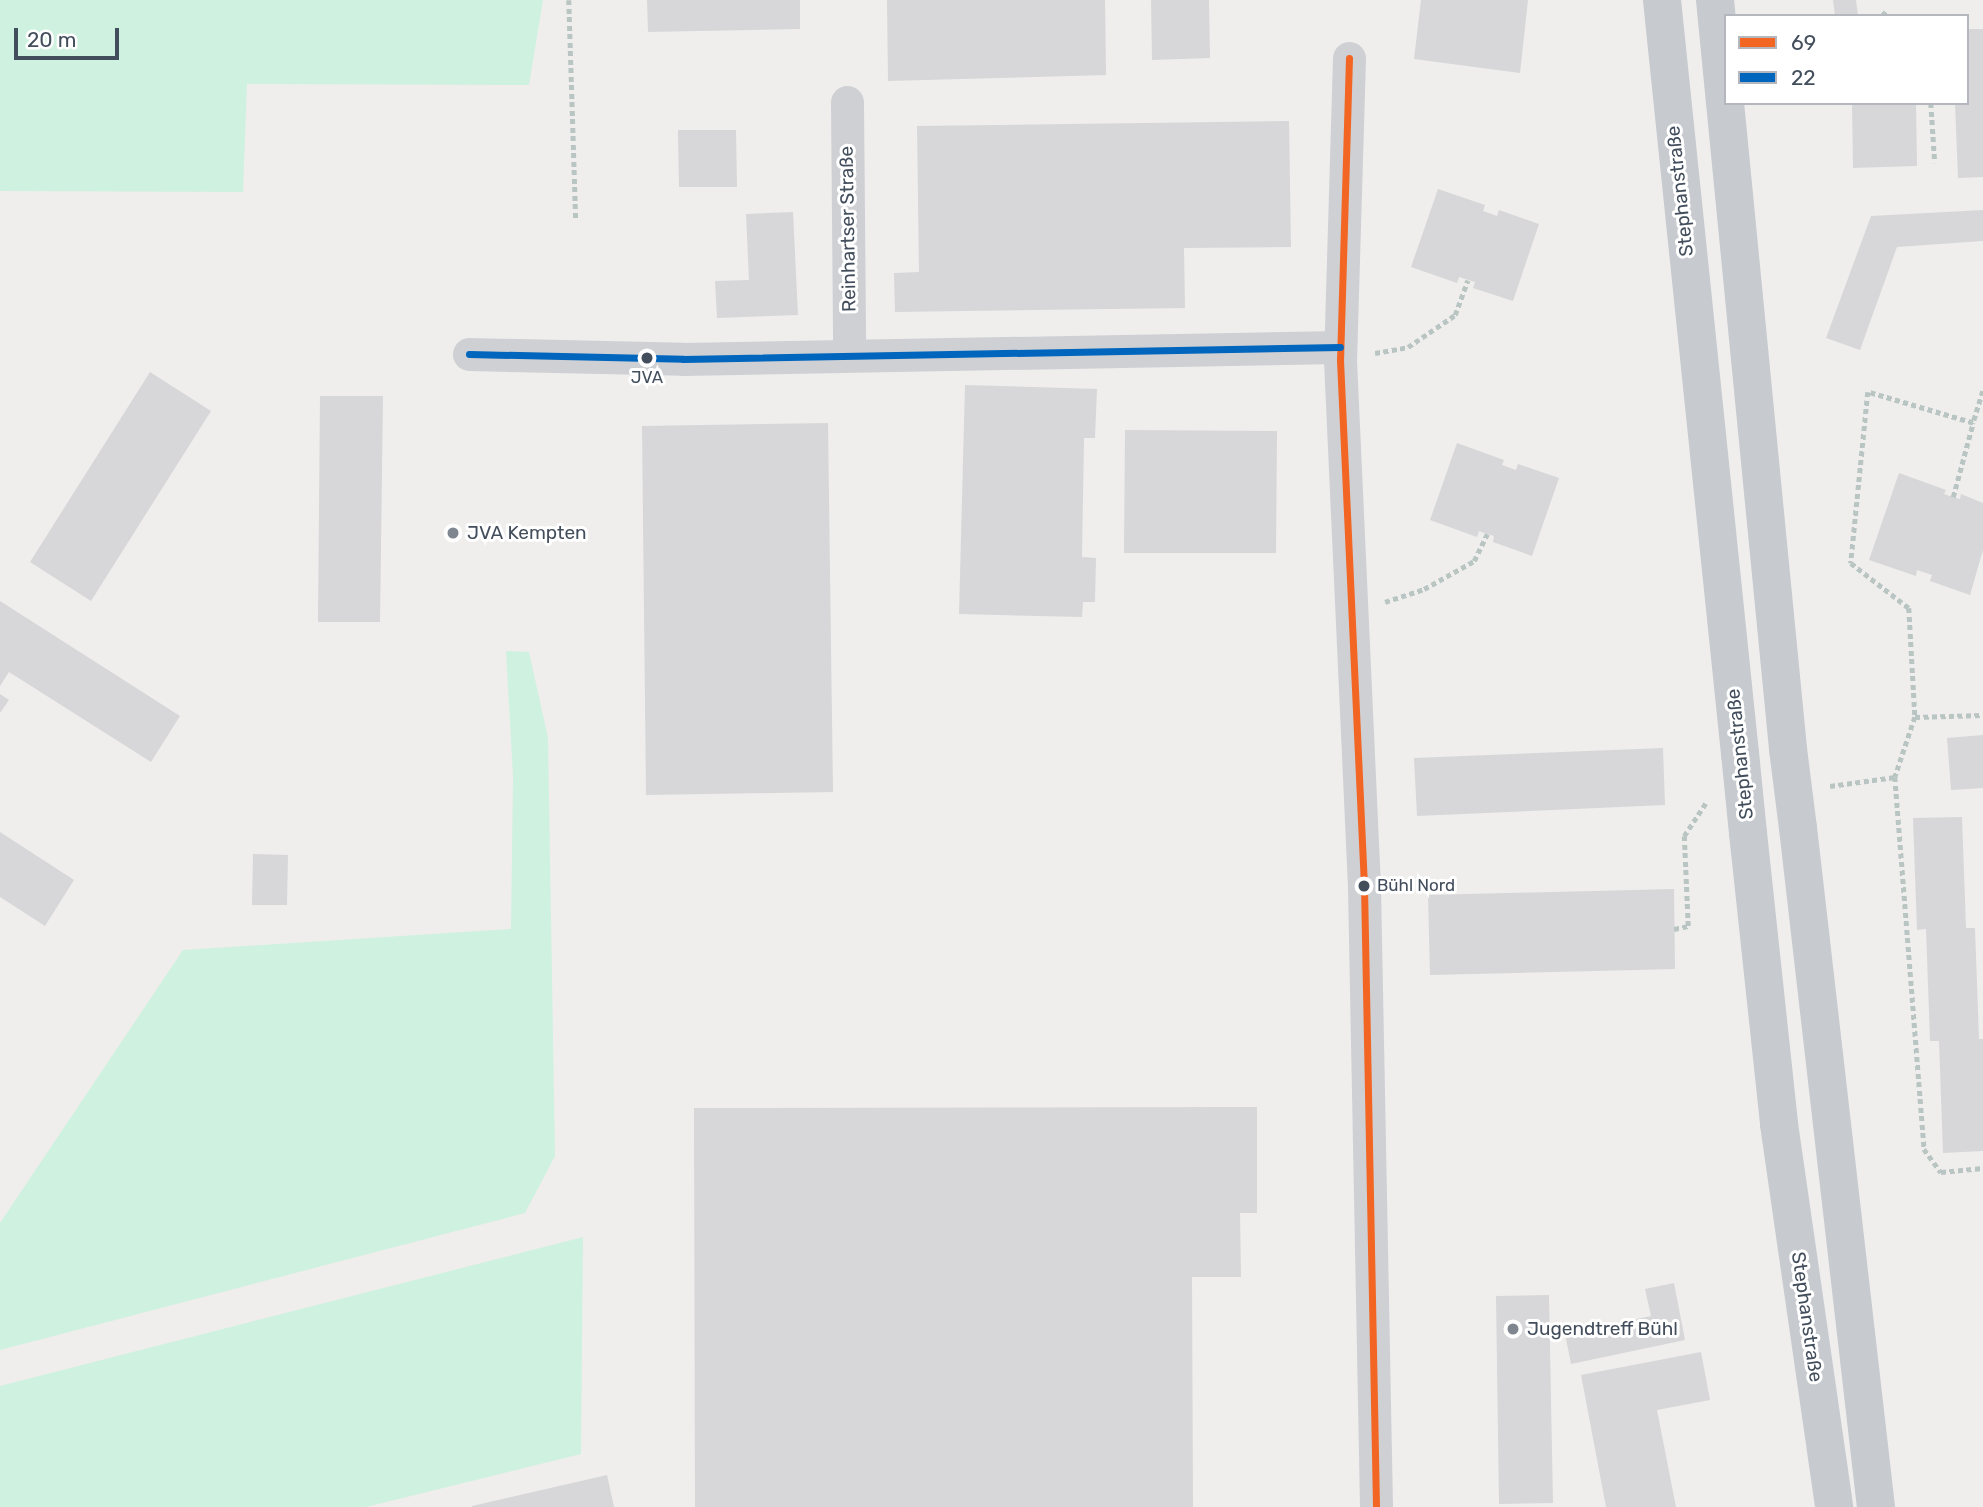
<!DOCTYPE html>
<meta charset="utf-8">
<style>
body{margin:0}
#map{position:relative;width:1983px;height:1507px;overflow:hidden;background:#efeeed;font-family:Rubik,sans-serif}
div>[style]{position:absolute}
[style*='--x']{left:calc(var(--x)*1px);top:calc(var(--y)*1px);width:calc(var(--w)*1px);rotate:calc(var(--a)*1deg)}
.green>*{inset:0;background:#cff1df}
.building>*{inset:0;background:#d7d7d9}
.path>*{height:4.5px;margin-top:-2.25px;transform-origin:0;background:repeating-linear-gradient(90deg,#b8c5c2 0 5px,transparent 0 8.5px)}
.street>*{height:33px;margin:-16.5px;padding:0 16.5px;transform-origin:16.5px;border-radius:16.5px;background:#ced0d4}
.primary>*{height:38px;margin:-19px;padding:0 19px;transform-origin:19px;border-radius:19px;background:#c7cacf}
.primary-bridge>*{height:38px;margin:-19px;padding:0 19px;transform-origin:19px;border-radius:19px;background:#c7cacf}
.bus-1>*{height:7px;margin:-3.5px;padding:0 3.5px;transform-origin:3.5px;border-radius:3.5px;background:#f26522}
.bus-2>*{height:7px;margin:-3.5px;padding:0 3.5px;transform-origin:3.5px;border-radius:3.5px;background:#0065bd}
.dots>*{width:19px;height:19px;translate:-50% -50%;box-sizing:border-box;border:4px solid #fff;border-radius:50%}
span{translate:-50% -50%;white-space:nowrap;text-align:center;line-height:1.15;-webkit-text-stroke:6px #fff;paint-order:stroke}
.bus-label{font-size:17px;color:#434e5c}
.left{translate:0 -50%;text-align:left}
.street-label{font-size:19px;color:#434e5c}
.poi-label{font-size:19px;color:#434e5c}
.legend{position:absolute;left:1724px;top:14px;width:245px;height:91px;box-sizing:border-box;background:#fff;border:2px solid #b4b8be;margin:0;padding:9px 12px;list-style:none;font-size:21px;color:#434e5c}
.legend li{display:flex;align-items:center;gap:14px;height:35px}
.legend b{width:35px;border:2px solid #b4b8be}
.scale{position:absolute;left:14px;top:28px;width:105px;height:32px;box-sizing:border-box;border:4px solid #434e5c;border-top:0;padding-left:9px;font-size:21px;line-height:24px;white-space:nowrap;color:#434e5c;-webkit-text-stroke:5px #fff;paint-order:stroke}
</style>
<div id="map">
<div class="green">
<div style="clip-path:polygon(0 0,543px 0,529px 85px,247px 84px,243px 192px,0 191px)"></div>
<div style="clip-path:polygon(506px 651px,529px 652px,548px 738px,555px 1156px,525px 1213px,0 1350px,0 1223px,183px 950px,511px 929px,513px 776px)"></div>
<div style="clip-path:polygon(583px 1237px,581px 1454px,366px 1507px,0 1507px,0 1386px)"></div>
</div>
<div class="building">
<div style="clip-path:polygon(647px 0,800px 0,800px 29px,648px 32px)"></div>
<div style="clip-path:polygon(887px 0,1105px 0,1106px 75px,888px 81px)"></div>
<div style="clip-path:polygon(1151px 0,1209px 0,1210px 58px,1152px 60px)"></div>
<div style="clip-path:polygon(1421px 0,1528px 0,1520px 73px,1414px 59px)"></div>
<div style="clip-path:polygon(1833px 0,1856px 0,1858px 16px,1835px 16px)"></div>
<div style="clip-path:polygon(1967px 29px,1983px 29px,1983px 177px,1958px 178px,1955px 103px,1967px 103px)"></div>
<div style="clip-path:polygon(1852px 103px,1916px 103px,1917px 166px,1853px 168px)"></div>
<div style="clip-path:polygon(1289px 121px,1291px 247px,1184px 248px,1185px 308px,895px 312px,894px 273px,919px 272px,917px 126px)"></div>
<div style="clip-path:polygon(678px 130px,736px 130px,737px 187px,679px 187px)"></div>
<div style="clip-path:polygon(1438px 189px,1485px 205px,1483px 211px,1497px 216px,1499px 210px,1539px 224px,1513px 301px,1473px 288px,1475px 282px,1459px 277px,1457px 283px,1411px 267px)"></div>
<div style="clip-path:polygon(1983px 210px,1983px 241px,1897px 247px,1860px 350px,1826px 338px,1871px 216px)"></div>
<div style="clip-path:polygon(793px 212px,798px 315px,717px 318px,715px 281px,749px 280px,746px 214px)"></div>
<div style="clip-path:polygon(150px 372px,211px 411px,91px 601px,30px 562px)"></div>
<div style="clip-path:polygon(965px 385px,1097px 389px,1095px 438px,1084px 438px,1082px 557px,1096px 558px,1095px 602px,1083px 602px,1082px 617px,959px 614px)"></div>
<div style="clip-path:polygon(320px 396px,383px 396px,380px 622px,318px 622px)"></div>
<div style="clip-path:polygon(828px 423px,833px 792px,646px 795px,642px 426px)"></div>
<div style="clip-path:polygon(1125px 430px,1277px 431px,1276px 553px,1124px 553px)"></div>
<div style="clip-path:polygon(1457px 443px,1504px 460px,1502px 465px,1516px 470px,1518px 464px,1559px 478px,1532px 556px,1493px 542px,1494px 536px,1487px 534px,1479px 531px,1477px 537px,1430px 520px)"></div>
<div style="clip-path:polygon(1899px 473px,1946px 490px,1944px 494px,1953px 497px,1960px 499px,1961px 494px,1983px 503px,1983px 550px,1970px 595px,1930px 581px,1932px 575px,1917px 570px,1916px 576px,1869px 560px)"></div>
<div style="clip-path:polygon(0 601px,180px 716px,151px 762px,9px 672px,0 686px)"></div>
<div style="clip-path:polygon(0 694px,9px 700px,0 713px)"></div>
<div style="clip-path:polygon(1983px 735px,1983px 788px,1951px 790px,1947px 738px)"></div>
<div style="clip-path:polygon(1663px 748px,1665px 805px,1417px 816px,1414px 758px)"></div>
<div style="clip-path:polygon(1962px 817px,1966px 928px,1975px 928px,1979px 1039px,1983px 1039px,1983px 1151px,1943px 1153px,1939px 1041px,1930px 1041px,1926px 929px,1917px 930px,1913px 818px)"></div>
<div style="clip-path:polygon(0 832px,74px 880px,45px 926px,0 897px)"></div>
<div style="clip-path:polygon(253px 854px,288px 855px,287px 905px,252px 905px)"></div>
<div style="clip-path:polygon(1674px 889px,1675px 969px,1430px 975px,1428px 895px)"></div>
<div style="clip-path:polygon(1257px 1107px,1257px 1213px,1240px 1213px,1241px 1277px,1192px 1277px,1193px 1507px,695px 1507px,694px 1108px)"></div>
<div style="clip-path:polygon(1674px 1283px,1685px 1340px,1571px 1364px,1565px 1334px,1651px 1316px,1645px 1289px)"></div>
<div style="clip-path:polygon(1549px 1295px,1553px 1503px,1499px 1504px,1496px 1296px)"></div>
<div style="clip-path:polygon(1701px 1352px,1710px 1400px,1657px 1410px,1676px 1507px,1606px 1507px,1581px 1375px)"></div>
<div style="clip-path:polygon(607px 1475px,614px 1507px,472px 1507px,472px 1506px)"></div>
</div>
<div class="path">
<div style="--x:569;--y:0;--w:220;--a:88.2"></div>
<div style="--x:1882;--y:12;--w:7;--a:34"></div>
<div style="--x:1931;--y:103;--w:60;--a:86.2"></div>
<div style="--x:1375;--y:353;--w:34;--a:-10"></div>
<div style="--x:1408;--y:347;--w:57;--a:-34.2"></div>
<div style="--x:1455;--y:315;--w:37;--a:-70"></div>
<div style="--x:1983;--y:391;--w:34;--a:107"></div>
<div style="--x:1973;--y:423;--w:109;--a:-163.6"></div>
<div style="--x:1868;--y:392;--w:172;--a:95.7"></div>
<div style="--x:1851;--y:563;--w:73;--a:37.8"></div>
<div style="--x:1909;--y:608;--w:109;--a:86.8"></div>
<div style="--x:1915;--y:717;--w:68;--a:-1.7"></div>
<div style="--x:1953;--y:497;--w:77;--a:-74.9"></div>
<div style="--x:1385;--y:602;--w:41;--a:-18.4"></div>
<div style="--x:1424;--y:589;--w:57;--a:-29.2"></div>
<div style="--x:1474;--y:561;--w:30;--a:-64"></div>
<div style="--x:1915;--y:717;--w:63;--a:108.4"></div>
<div style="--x:1895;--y:777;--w:373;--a:85.5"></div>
<div style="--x:1924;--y:1149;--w:29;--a:54"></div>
<div style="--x:1941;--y:1172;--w:42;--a:-5.4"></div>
<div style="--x:1830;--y:786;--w:66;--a:-7.9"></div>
<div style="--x:1674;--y:929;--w:14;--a:-12"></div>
<div style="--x:1688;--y:926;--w:90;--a:-92.5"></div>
<div style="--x:1684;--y:836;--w:42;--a:-56.7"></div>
</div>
<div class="street">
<div style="--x:1349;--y:58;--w:302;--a:91.7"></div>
<div style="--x:1340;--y:360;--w:527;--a:87.39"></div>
<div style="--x:1364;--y:886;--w:621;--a:88.89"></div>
<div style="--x:847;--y:102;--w:253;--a:89.5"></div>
<div style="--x:469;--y:354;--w:214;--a:1.3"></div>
<div style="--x:683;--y:359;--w:657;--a:-1.05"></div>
</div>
<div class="primary">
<div style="--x:1662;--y:0;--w:757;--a:84.09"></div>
<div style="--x:1715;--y:0;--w:753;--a:84.43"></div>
<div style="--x:1798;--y:828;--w:683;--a:83.45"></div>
<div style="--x:1748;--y:833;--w:293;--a:83.9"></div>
<div style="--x:1779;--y:1124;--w:387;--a:81.8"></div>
</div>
<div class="primary-bridge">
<div style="--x:1788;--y:749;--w:80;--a:82.8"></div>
<div style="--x:1740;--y:753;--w:80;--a:84.3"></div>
</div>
<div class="bus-1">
<div style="--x:1349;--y:58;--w:302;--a:91.7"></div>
<div style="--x:1340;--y:360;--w:527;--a:87.39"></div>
<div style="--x:1364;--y:886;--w:621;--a:88.89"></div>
</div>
<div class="bus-2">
<div style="--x:469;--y:354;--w:214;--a:1.3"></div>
<div style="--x:683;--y:359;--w:657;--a:-1.05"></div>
</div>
<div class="dots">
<div style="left:647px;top:358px;background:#434e5c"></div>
<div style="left:453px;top:533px;background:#7f868f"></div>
<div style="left:1364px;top:886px;background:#434e5c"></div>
<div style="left:1513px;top:1329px;background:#7f868f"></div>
</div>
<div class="bus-label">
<span style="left:647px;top:378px">JVA</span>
<span class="left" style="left:1377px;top:886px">Bühl Nord</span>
</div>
<div class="street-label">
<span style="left:1680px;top:191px;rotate:-96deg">Stephanstraße</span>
<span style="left:848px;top:229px;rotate:-91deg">Reinhartser Straße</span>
<span style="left:1740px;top:754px;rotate:-96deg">Stephanstraße</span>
<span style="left:1807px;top:1317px;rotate:82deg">Stephanstraße</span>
</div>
<div class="poi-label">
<span class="left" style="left:467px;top:533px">JVA Kempten</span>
<span class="left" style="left:1527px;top:1329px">Jugendtreff Bühl</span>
</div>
<ul class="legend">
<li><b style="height:9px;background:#f26522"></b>69</li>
<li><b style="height:9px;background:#0065bd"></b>22</li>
</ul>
<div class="scale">20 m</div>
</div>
